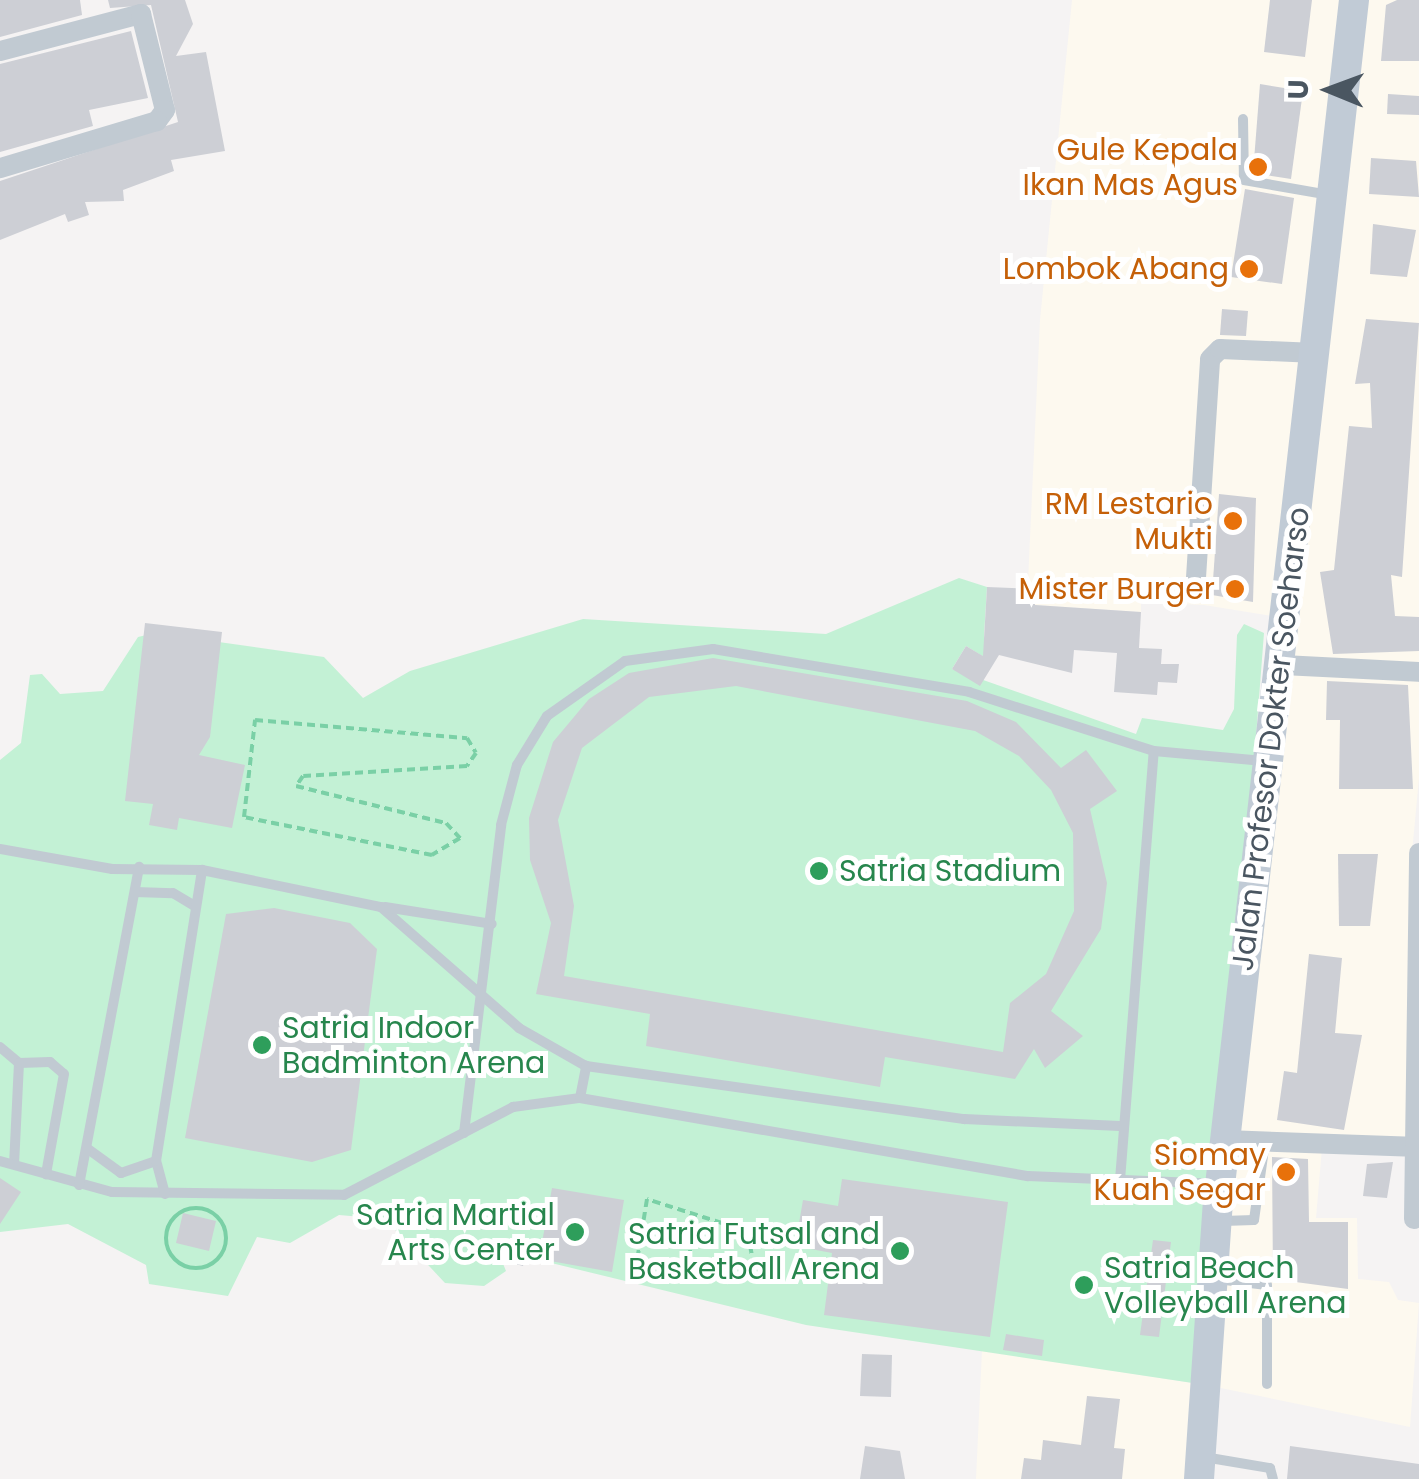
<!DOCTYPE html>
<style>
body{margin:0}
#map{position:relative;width:1419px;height:1479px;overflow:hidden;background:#f5f3f3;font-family:Poppins,sans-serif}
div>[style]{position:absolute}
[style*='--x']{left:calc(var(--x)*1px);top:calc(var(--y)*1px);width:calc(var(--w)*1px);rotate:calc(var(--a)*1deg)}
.commercial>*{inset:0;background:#fdf9ef}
.green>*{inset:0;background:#c3f1d5}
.building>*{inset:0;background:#cdcfd5}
.path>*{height:4px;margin-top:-2px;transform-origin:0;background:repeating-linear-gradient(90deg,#7ad0a6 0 8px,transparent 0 13px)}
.path>.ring{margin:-2px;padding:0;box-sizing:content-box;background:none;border:4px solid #7ad0a6;border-radius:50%}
.lane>*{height:10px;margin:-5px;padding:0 5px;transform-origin:5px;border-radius:5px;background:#c1cad2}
.street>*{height:20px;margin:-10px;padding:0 10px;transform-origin:10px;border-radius:10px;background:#c1cad2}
.secondary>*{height:30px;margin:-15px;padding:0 15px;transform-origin:15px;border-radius:15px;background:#c1cbd6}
.dots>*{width:28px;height:28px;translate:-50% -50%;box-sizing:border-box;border:5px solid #fff;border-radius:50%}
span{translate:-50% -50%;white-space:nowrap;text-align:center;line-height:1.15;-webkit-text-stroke:10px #fff;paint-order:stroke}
.food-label{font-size:30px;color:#c56008}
.right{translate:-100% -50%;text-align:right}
.street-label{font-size:30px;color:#4a5661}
.leisure-label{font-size:30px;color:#27864d}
.left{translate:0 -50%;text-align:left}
.north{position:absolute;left:1279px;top:40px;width:100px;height:100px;-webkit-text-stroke:8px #fff;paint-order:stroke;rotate:271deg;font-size:28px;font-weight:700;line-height:40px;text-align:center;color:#4a5661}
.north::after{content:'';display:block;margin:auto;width:35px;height:45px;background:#4a5661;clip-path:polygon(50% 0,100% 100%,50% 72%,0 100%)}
</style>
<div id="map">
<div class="commercial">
<div style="clip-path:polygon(1072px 0,1419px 0,1419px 778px,1409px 885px,1416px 1137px,1323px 1136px,1316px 1218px,1357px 1218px,1358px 1279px,1389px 1282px,1398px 1300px,1419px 1303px,1410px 1427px,1206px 1385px,1197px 1479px,976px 1479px,982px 1350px,1205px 1385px,1284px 618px,1204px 605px,1141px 602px,1141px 612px,1035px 605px,1028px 582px,1040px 320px)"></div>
</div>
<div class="green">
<div style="clip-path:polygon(959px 578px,987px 587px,984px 636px,994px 663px,966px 646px,952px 669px,1136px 734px,1142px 718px,1223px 730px,1234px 709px,1237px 635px,1244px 624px,1264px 633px,1206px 1385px,806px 1325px,539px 1260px,502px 1261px,506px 1271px,484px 1286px,445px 1283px,385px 1219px,339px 1215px,290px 1243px,257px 1237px,228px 1296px,149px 1284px,146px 1265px,68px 1224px,0 1232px,0 760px,21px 743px,30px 675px,42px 674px,60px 694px,103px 691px,138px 637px,155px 633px,324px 657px,363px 698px,410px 671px,583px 619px,826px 634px)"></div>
</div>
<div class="building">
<div style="clip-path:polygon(0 0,80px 0,82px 15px,0 37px)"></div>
<div style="clip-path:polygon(108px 0,185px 0,193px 24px,176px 56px,206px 52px,225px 151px,171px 160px,174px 171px,123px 190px,124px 201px,85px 202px,89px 215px,68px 222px,65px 214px,0 240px,0 181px,178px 122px,151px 5px,110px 8px)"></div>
<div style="clip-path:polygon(1270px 0,1312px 0,1305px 57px,1264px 52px)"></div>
<div style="clip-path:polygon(1397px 0,1419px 0,1419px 61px,1381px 61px,1386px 5px)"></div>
<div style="clip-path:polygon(131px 31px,148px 98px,89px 110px,93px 126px,0 152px,0 64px)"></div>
<div style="clip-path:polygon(1260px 84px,1303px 91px,1291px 179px,1253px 173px)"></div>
<div style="clip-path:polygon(1388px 94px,1419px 96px,1419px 115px,1387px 114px)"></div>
<div style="clip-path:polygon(1371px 158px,1416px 161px,1419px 197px,1369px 194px)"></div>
<div style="clip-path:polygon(1245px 189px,1294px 198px,1282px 284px,1231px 277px)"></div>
<div style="clip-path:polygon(1373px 224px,1416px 230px,1407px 277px,1370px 274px)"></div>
<div style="clip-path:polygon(1222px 309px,1248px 311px,1246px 336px,1220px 335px)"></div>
<div style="clip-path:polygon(1366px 319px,1419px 323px,1402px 577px,1391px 575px,1395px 616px,1419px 617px,1419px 651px,1333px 654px,1320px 572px,1334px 570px,1349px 426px,1372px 428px,1370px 383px,1355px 384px)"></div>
<div style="clip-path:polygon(1219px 494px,1256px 498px,1253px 602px,1212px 595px)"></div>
<div style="clip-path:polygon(987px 587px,1036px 589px,1035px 605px,1141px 612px,1139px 648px,1162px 649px,1161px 664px,1179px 664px,1177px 683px,1158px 682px,1157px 695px,1114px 692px,1117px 653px,1074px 650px,1072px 673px,999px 655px,980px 686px,952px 669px,966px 646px,983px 656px)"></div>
<div style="clip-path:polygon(145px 623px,222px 632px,210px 737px,199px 755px,245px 765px,232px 828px,179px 818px,177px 830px,149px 825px,153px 804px,125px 801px)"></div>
<div style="clip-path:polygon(evenodd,713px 658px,967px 701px,1016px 722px,1061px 768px,1086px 750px,1117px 791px,1090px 809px,1107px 883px,1101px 929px,1051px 1011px,1083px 1036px,1045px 1068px,1034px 1049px,1015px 1079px,885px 1057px,880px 1087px,646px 1046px,650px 1014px,536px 994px,551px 923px,530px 860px,529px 818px,553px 742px,589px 699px,629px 673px,713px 658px,736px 686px,975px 731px,1019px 756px,1051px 790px,1073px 833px,1074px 911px,1046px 974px,1010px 1003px,1003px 1052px,564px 976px,574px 906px,558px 820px,582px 748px,649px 697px,736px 686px)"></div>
<div style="clip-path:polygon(1327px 681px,1408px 685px,1413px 789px,1339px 789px,1340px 720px,1326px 720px)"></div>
<div style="clip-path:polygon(1338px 854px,1378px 854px,1370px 926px,1339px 926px)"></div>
<div style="clip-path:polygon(274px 908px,350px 923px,377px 949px,351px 1150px,312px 1162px,185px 1138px,226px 914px)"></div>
<div style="clip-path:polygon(1309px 954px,1342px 958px,1335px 1033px,1362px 1035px,1344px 1130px,1277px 1120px,1284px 1071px,1297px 1073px)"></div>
<div style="clip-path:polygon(1272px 1157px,1308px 1159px,1309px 1222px,1348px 1222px,1348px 1289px,1273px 1279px)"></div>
<div style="clip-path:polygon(1393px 1162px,1387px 1198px,1363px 1196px,1367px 1164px)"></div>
<div style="clip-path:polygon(0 1178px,21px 1192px,0 1224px)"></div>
<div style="clip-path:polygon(842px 1179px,1008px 1202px,990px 1337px,824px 1315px,832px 1253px,795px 1246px,803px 1200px,838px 1206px)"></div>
<div style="clip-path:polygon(552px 1188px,624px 1200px,612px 1272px,539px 1259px)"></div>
<div style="clip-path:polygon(183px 1213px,216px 1221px,209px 1251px,176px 1243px)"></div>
<div style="clip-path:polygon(506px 1240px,528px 1246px,523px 1266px,501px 1260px)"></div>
<div style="clip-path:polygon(1153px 1240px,1171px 1242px,1159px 1337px,1140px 1335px)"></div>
<div style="clip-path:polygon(1006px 1334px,1044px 1340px,1042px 1356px,1003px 1350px)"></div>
<div style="clip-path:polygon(862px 1354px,892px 1355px,891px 1397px,860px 1396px)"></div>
<div style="clip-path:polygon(1087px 1396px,1120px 1399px,1114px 1448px,1125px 1449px,1122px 1479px,1021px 1479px,1024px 1458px,1041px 1460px,1043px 1440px,1081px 1445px)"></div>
<div style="clip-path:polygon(865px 1446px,900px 1451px,905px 1479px,860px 1479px)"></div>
<div style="clip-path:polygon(1290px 1446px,1419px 1464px,1419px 1479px,1287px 1479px)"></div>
</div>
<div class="path">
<div style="--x:255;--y:720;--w:213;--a:4.9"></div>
<div style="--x:467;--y:738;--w:17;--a:59"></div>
<div style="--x:476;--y:753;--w:16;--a:125"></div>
<div style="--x:467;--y:766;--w:164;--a:176.5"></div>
<div style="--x:303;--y:776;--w:12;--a:125"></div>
<div style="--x:296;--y:786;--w:154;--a:13.9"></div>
<div style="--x:446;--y:823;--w:21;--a:47"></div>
<div style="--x:460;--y:838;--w:33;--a:149"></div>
<div style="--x:432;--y:855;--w:192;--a:-168.6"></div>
<div style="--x:244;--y:817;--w:98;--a:-83.5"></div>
<div class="ring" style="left:166px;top:1208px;width:56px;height:56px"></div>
<div style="--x:687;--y:1271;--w:56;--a:6.1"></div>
<div style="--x:743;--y:1277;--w:16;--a:-45"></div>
<div style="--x:754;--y:1266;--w:36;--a:-101"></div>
<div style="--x:747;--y:1231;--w:105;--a:-162.3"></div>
<div style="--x:647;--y:1199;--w:75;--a:99.2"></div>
<div style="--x:635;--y:1273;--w:40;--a:12"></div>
<div style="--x:674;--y:1281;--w:16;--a:-38"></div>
<div style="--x:687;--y:1271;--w:53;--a:-81.3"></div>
</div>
<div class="lane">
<div style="--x:1243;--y:119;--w:61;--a:89.1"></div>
<div style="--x:1244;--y:180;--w:86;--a:10"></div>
<div style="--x:0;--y:849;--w:114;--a:10.1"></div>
<div style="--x:112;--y:869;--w:90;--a:0.6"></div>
<div style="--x:202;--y:870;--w:183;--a:11.7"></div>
<div style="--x:381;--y:907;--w:184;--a:41.2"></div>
<div style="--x:519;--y:1028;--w:77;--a:29.6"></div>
<div style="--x:586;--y:1066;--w:382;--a:8"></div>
<div style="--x:964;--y:1119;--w:156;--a:2.6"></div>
<div style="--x:135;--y:892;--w:38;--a:2"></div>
<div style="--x:173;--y:893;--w:26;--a:31"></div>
<div style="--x:385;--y:907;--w:108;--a:9"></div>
<div style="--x:0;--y:1047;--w:25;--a:40"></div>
<div style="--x:19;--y:1063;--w:101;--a:92.8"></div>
<div style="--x:19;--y:1063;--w:31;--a:-2"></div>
<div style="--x:50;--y:1062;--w:18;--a:41"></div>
<div style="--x:64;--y:1074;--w:102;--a:100.2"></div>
<div style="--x:580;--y:1098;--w:33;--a:-79"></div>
<div style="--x:464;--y:1133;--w:310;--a:-83.1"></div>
<div style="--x:501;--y:825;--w:62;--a:-75.1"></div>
<div style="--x:517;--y:765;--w:57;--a:-58.5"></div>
<div style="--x:547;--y:716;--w:95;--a:-35.2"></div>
<div style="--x:625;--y:661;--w:89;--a:-7.8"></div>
<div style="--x:713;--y:649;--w:260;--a:9.5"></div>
<div style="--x:969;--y:692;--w:194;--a:17.7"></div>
<div style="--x:1154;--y:751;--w:110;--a:5.2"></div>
<div style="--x:88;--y:1149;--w:41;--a:36"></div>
<div style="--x:121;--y:1173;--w:37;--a:-19"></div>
<div style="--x:0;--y:1161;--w:116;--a:15.5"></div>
<div style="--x:112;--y:1192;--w:232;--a:0.7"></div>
<div style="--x:344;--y:1195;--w:191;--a:-27.5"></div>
<div style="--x:513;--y:1107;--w:68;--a:-7.7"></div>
<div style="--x:580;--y:1098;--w:455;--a:9.9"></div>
<div style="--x:1028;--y:1176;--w:191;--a:2.4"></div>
<div style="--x:1120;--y:1180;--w:430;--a:-85.5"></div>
<div style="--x:79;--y:1185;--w:324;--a:-79.3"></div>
<div style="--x:165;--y:1194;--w:34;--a:-105"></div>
<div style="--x:156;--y:1161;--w:295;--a:-81"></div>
<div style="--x:1223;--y:1221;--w:31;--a:-2"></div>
<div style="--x:1254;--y:1220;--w:79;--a:-82"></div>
<div style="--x:1217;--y:1279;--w:50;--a:6.8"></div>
<div style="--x:1267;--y:1285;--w:99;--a:90"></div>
<div style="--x:1204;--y:1457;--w:67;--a:9.5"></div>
<div style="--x:1270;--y:1468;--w:11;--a:75"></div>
</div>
<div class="street">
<div style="--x:0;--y:51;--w:146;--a:-14.7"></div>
<div style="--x:141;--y:14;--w:99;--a:76"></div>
<div style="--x:165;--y:110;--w:14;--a:126"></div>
<div style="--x:157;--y:121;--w:164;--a:163.3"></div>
<div style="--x:1195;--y:593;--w:234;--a:-86.3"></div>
<div style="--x:1210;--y:359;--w:14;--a:-45"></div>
<div style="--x:1220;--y:349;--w:96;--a:2.4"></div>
<div style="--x:1283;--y:665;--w:136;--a:2.9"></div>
<div style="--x:1225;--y:1140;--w:194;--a:2.1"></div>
<div style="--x:1414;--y:1219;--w:366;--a:-89.2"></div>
</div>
<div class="secondary">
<div style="--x:1199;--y:1479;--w:277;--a:-86.1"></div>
<div style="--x:1218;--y:1203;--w:1211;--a:-83.55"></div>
</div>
<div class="dots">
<div style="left:1258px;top:167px;background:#e8710a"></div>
<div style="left:1249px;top:269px;background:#e8710a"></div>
<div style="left:1233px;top:521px;background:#e8710a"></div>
<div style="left:1235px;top:589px;background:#e8710a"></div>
<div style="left:819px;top:871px;background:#2e9e5b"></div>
<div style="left:262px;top:1045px;background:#2e9e5b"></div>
<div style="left:1286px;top:1172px;background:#e8710a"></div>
<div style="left:575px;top:1232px;background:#2e9e5b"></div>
<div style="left:900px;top:1251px;background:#2e9e5b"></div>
<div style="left:1084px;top:1285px;background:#2e9e5b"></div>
</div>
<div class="food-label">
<span class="right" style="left:1238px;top:167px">Gule Kepala<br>Ikan Mas Agus</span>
<span class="right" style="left:1229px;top:269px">Lombok Abang</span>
<span class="right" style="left:1213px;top:521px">RM Lestario<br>Mukti</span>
<span class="right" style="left:1215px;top:589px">Mister Burger</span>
<span class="right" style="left:1266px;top:1172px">Siomay<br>Kuah Segar</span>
</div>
<div class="street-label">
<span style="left:1271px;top:739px;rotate:-83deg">Jalan Profesor Dokter Soeharso</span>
</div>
<div class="leisure-label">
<span class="left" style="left:839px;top:871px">Satria Stadium</span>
<span class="left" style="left:282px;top:1045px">Satria Indoor<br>Badminton Arena</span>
<span class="right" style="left:555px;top:1232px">Satria Martial<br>Arts Center</span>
<span class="right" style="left:880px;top:1251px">Satria Futsal and<br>Basketball Arena</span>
<span class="left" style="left:1104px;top:1285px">Satria Beach<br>Volleyball Arena</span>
</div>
<div class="north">U</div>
</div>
